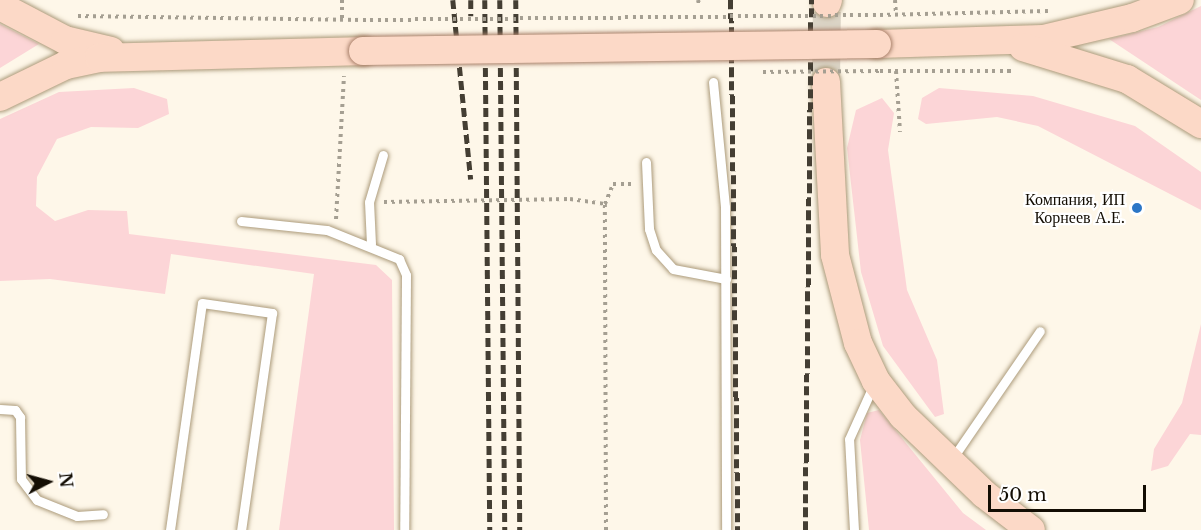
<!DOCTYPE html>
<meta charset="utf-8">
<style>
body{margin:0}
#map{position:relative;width:1201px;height:530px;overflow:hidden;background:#fef7e9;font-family:"Libre Baskerville",serif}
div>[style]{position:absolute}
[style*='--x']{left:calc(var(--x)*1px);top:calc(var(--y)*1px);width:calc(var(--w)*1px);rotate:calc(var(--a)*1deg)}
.green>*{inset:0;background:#fcd5d7}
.primary-tunnel>*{height:28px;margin-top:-14px;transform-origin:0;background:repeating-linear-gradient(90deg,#dbd4c6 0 28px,transparent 0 42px)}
.path>*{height:4px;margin-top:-2px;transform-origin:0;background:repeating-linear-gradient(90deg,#a59f92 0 3px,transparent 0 7.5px)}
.roads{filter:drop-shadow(0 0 2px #ac9b7b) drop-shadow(0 0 2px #ac9b7b)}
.service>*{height:9px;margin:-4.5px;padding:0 4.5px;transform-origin:4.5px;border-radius:4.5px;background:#fff}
.primary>*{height:28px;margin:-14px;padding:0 14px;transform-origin:14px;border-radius:14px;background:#fcd9c7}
.rail>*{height:4.5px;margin-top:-2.25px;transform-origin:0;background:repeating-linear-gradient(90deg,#443e33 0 9px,transparent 0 13.5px)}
.path-bridge>*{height:4px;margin-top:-2px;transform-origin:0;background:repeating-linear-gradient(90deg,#a59f92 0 3px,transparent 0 7.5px)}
.bridges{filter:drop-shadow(0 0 2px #a9816a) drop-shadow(0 0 2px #a9816a)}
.primary-bridge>*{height:28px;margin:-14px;padding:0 14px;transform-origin:14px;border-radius:14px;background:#fcd9c7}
.dots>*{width:16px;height:16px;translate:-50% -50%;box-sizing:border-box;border:3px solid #fff;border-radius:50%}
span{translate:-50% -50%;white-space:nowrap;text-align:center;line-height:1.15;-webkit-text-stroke:4.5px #fff;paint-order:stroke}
.poi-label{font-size:16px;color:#130d03}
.right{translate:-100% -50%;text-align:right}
.north{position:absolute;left:18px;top:452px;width:60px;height:60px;-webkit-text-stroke:4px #fff;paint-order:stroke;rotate:84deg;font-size:16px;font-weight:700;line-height:24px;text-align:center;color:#130d03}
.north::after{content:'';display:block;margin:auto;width:21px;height:27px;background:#130d03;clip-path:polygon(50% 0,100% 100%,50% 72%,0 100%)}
.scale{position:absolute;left:988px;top:485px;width:158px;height:27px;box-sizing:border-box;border:3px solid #130d03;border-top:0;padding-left:8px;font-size:18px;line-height:21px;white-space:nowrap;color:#130d03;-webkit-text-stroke:4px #fff;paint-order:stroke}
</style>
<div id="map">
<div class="green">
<div style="clip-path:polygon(1201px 6px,1201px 100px,1109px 39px,1158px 27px)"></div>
<div style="clip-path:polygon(0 24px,39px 44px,0 68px)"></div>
<div style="clip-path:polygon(134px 88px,167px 99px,169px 114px,138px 128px,91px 127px,57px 139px,37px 177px,36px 206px,55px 221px,88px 210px,127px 211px,129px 234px,376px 265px,392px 280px,394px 530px,279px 530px,314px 274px,171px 254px,165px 294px,50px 279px,0 281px,0 119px,59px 92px)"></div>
<div style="clip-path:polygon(939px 88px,1033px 96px,1135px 126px,1201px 172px,1201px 210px,1038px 126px,997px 117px,926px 124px,918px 119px,922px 98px)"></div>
<div style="clip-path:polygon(882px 98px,894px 113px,888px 150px,907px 290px,937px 360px,944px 414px,935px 417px,883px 346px,861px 272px,847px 148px,856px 110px)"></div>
<div style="clip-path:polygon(1201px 324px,1201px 435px,1190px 434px,1168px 466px,1151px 471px,1154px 449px,1182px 403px)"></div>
<div style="clip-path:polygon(879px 410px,963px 513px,986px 530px,869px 530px,860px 440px,867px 413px)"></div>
</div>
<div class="primary-tunnel">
<div style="--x:826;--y:82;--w:79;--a:-89.3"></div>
</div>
<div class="path">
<div style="--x:342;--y:0;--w:20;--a:90"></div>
<div style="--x:698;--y:0;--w:4;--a:76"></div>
<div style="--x:895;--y:0;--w:14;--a:86"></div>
<div style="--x:880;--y:15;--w:168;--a:-1.4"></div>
<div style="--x:78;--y:16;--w:285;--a:0.8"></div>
<div style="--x:880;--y:71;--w:135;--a:0"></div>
<div style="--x:896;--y:71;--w:61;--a:86.2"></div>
<div style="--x:384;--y:202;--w:186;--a:-0.9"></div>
<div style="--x:570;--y:199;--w:35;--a:8"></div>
<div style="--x:336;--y:219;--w:143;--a:-86.8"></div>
<div style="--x:606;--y:530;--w:326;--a:-90.2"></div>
<div style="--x:605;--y:204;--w:22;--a:-68"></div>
<div style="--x:613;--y:184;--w:21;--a:0"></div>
</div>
<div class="roads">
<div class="service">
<div style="--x:713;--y:82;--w:126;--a:84.5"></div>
<div style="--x:725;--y:207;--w:323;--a:89.8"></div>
<div style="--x:646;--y:162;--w:67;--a:87.4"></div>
<div style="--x:649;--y:229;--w:22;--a:72"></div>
<div style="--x:656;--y:250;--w:25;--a:48"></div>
<div style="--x:673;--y:269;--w:54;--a:10.7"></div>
<div style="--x:241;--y:221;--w:86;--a:6"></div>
<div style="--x:327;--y:230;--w:78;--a:21.9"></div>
<div style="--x:399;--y:259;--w:17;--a:66"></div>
<div style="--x:406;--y:275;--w:255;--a:90.4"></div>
<div style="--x:371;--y:244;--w:42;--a:-92.7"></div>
<div style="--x:369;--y:202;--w:49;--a:-73.4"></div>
<div style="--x:0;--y:409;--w:15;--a:4"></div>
<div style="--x:15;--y:410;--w:9;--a:54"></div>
<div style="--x:20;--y:417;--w:62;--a:89.1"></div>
<div style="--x:21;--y:479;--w:26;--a:53"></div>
<div style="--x:37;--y:500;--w:43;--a:21.8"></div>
<div style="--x:77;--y:516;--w:26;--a:-4"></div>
<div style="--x:952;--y:459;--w:155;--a:-55.5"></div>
<div style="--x:170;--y:530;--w:229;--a:-82"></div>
<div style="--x:202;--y:303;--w:71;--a:8.1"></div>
<div style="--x:272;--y:313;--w:219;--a:98.1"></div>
<div style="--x:854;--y:530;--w:91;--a:-93.1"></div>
<div style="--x:849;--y:439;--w:58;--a:-65.6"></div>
</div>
<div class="primary">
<div style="--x:827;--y:3;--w:3;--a:-72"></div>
<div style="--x:0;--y:6;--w:73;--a:27.6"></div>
<div style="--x:65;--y:40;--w:47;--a:13.4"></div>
<div style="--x:877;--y:44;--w:166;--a:-1.7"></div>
<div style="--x:1043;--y:39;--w:91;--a:-13.3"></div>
<div style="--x:1132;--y:18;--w:51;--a:-20.6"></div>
<div style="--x:1023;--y:47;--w:109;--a:17.1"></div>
<div style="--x:1127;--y:79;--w:87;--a:31.3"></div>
<div style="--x:826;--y:82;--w:173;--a:87"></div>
<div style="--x:835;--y:255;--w:91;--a:75.4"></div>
<div style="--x:858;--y:343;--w:42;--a:64.7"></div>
<div style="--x:876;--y:381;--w:44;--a:52.4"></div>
<div style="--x:903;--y:416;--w:112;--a:43.9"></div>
<div style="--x:984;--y:494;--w:59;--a:37.5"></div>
<div style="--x:0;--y:97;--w:73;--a:-25.9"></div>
<div style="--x:66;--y:65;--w:34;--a:-12"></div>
<div style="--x:99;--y:58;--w:264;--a:-1.5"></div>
</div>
</div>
<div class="rail">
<div style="--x:453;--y:0;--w:180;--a:84.3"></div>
<div style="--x:471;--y:0;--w:16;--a:90"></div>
<div style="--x:485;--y:0;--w:530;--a:89.46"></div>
<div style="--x:500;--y:0;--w:530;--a:89.46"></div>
<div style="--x:516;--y:0;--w:530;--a:89.57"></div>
<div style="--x:731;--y:0;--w:530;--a:89.24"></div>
<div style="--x:805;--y:530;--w:530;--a:-89.35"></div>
</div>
<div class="path-bridge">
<div style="--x:363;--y:20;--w:517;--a:-0.55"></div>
<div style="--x:763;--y:72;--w:117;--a:-0.5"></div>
</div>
<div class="bridges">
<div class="primary-bridge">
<div style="--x:363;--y:51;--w:514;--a:-0.78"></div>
</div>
</div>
<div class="dots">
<div style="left:1137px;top:208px;background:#2c76c6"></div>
</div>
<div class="poi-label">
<span class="right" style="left:1125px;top:208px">Компания, ИП<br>Корнеев А.Е.</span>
</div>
<div class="north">N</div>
<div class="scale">50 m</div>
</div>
